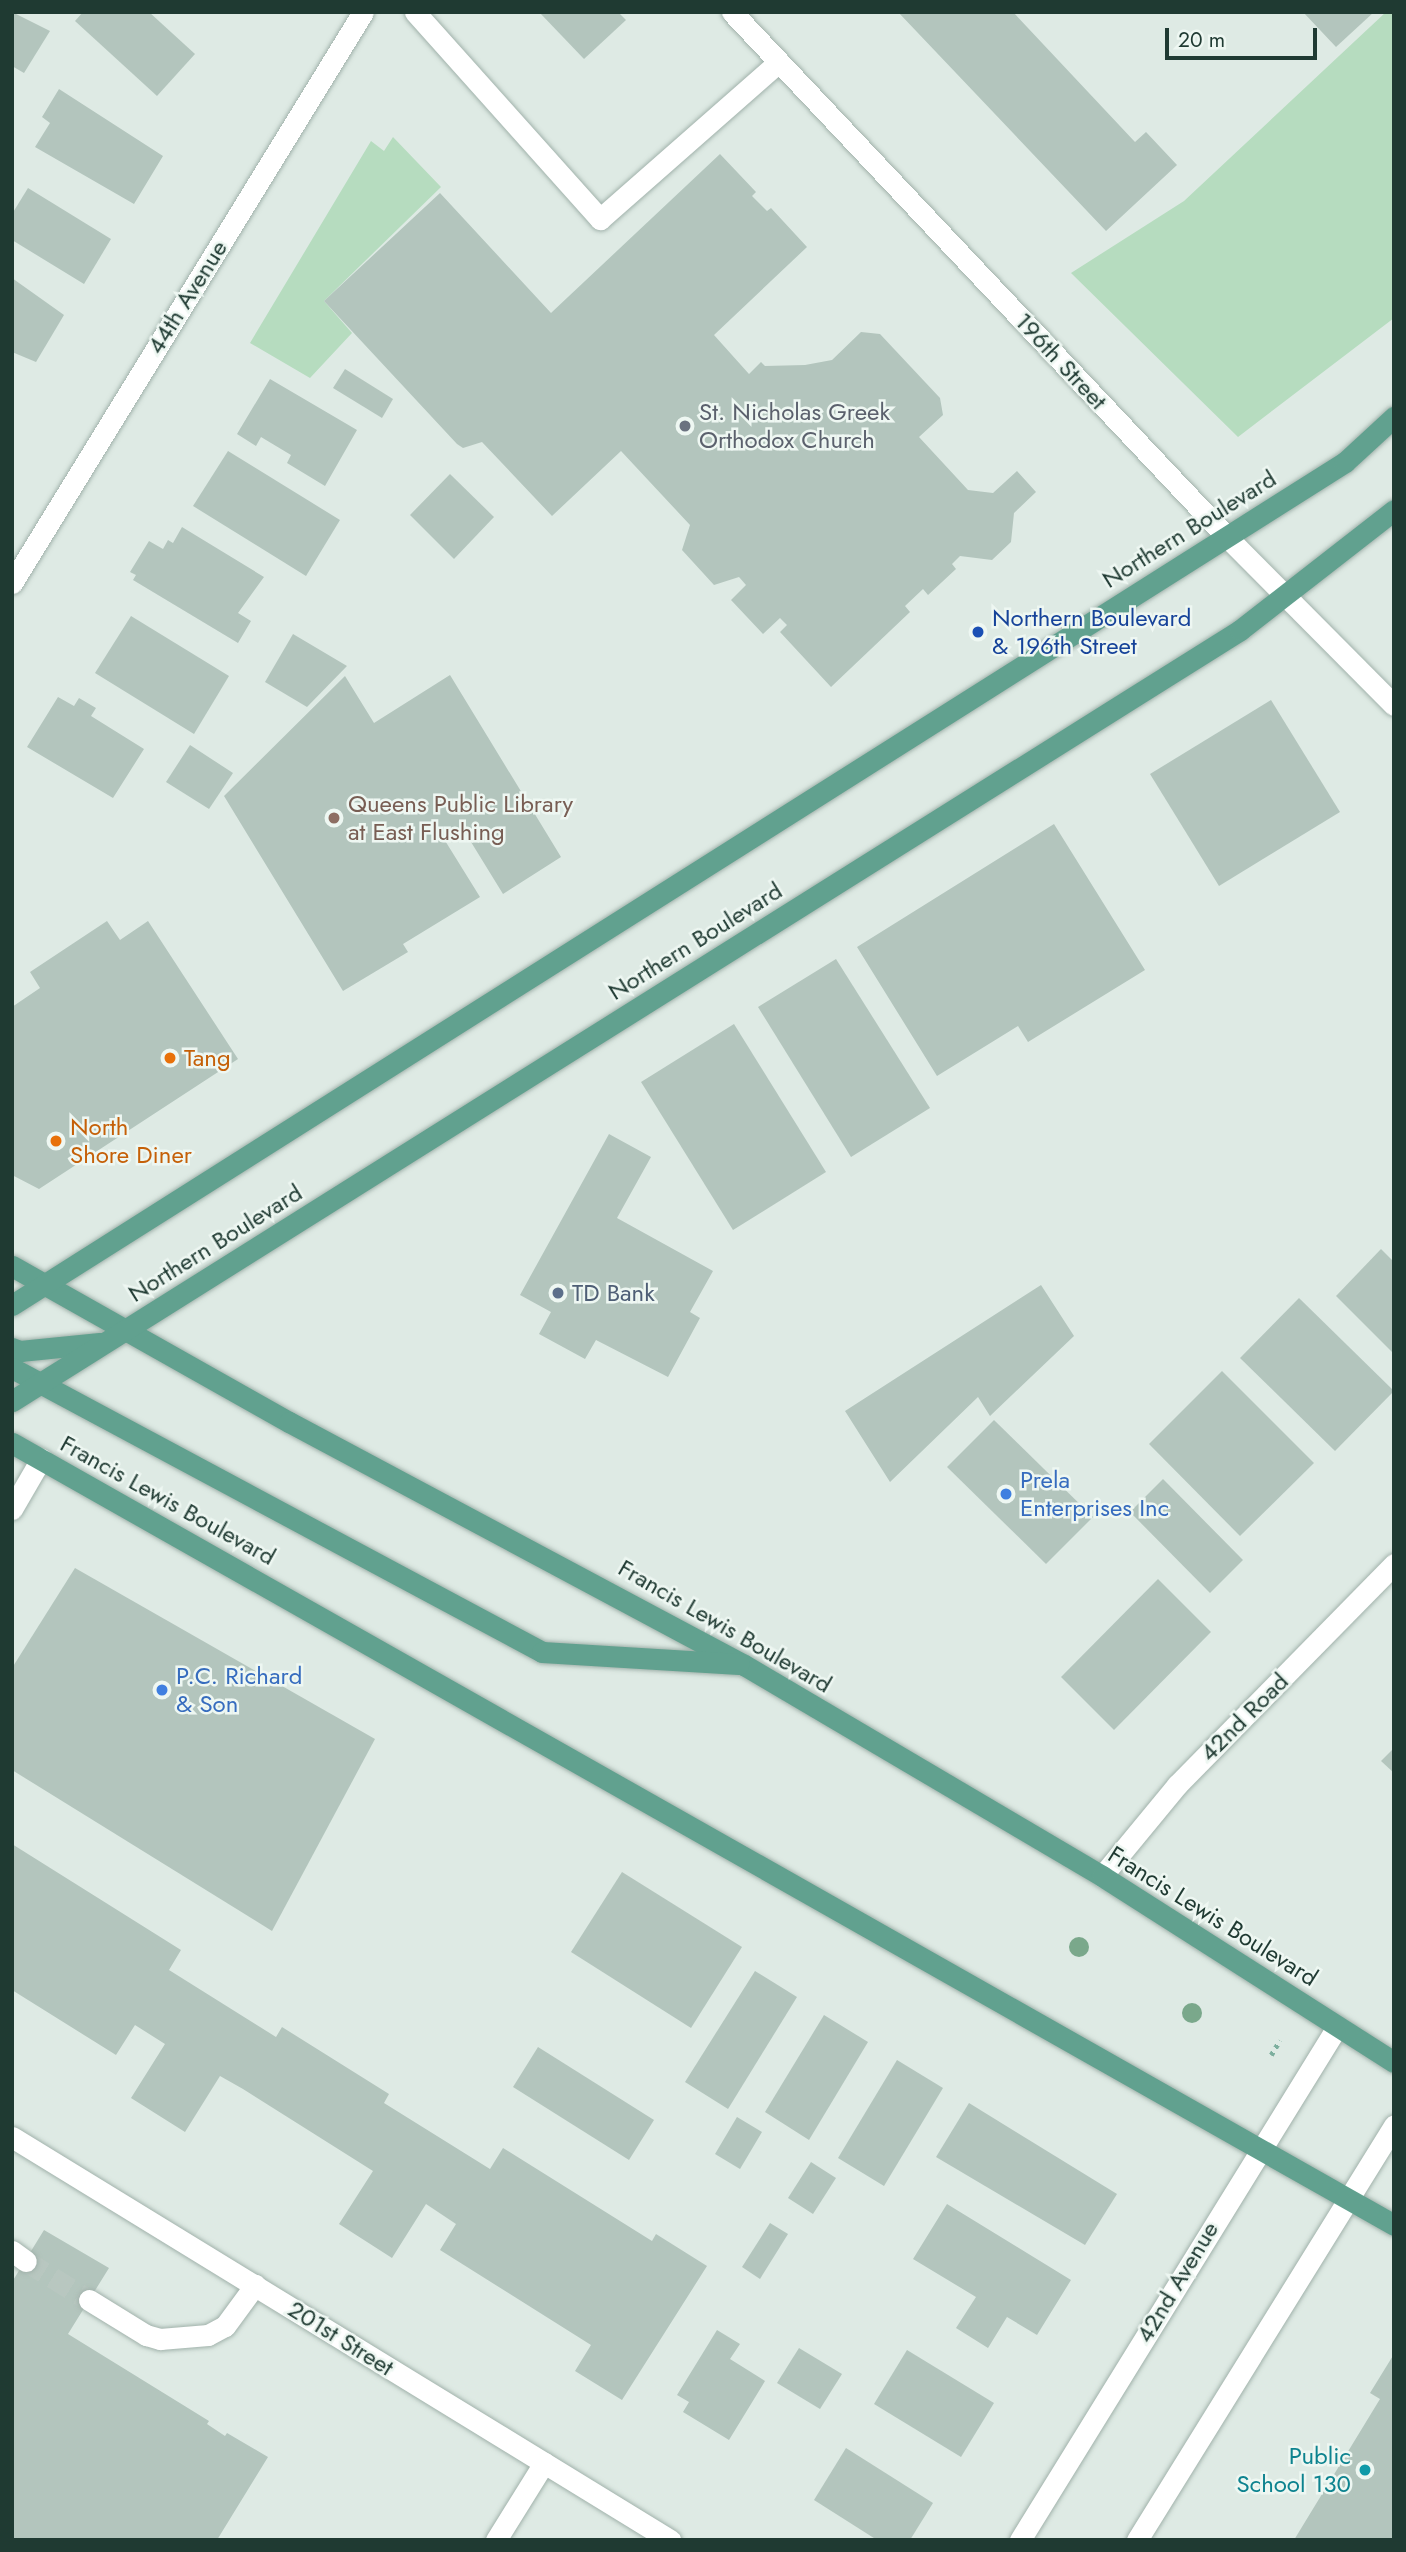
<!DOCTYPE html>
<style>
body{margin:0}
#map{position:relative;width:1406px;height:2552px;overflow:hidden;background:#deeae4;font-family:Jost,sans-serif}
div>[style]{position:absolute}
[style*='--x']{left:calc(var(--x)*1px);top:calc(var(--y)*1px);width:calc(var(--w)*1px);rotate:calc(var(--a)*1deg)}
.green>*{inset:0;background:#b6dcbf}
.building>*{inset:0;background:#b3c5bd}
.minor-tunnel>*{height:21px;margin-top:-10.5px;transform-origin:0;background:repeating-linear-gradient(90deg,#b8c7c0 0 21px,transparent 0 31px)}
.path>*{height:4.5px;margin-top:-2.25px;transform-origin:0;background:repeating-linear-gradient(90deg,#7daf9e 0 3.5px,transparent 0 8.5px)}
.roads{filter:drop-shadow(0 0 2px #a1b2ab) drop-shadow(0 0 2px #a1b2ab)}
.minor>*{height:21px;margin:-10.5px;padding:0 10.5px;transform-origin:10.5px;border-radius:10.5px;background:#fff}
.major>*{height:21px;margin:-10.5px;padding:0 10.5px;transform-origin:10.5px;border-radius:10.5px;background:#61a18f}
.trees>*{width:20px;height:20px;margin:-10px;border-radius:50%;background:#7aa88b}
.dots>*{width:19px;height:19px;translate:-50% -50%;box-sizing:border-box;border:4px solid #eef7f2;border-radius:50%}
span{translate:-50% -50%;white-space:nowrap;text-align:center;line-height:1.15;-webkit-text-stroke:5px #eef7f2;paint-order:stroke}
.street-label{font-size:24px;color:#1f3a32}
.worship-label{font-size:24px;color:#5b616d}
.left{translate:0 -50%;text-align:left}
.transit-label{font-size:24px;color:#164399}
.education-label{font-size:24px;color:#785e54}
.food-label{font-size:24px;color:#c56008}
.service-label{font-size:24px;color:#4e5e75}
.shop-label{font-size:24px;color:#366cbe}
.culture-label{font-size:24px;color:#0d838f}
.right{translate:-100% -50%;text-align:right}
.frame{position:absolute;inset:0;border:14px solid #1f3a32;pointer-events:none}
.scale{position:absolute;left:1165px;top:28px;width:152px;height:32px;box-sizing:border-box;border:4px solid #1f3a32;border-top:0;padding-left:9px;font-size:21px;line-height:24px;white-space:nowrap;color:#1f3a32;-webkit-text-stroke:5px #eef7f2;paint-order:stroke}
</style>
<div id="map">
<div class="green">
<div style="clip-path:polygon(1386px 12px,1394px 12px,1394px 318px,1238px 437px,1071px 273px,1184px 201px)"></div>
<div style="clip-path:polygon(393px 137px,441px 187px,324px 301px,352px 333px,310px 378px,250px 343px,371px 141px,384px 151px)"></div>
</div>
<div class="building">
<div style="clip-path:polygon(12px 12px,50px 31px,24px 73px,12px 66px)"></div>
<div style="clip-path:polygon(83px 12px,149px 12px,195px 54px,157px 96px,75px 21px)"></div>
<div style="clip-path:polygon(539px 12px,618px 12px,626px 20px,584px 59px)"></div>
<div style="clip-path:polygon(898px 12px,1013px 12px,1135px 142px,1146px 132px,1177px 165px,1106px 231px)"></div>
<div style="clip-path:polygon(1303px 12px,1374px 12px,1336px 47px)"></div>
<div style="clip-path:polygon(59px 89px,163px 156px,134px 204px,35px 147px,50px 123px,42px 117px)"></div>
<div style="clip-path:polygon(720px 154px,756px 192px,752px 196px,767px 211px,771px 208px,807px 247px,714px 335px,749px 374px,761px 362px,765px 366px,805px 365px,832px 360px,861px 332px,880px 334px,940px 398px,943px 415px,919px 437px,968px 490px,993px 493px,1017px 471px,1036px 492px,1014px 513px,1011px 542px,992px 560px,960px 556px,952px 564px,956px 569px,928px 595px,923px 589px,905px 606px,910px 612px,831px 687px,780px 632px,787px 625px,780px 618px,763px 634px,731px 600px,746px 585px,739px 577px,714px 585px,682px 550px,690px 525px,621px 451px,552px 516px,482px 442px,463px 448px,457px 444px,324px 301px,440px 193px,551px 313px)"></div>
<div style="clip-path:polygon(28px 188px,111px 239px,84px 284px,12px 240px,12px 214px)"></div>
<div style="clip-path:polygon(12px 278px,64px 315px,36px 362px,12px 352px)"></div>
<div style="clip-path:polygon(345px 369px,393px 399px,382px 418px,333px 388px)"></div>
<div style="clip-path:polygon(270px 379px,357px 430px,325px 486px,287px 463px,291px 455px,261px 437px,256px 446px,237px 434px)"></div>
<div style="clip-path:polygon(228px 451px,340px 520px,306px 576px,193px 506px)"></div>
<div style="clip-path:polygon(450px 474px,494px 517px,454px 559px,410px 515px)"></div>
<div style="clip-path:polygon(182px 527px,264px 577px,238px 613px,251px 621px,238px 643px,133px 580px,136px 575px,130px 572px,149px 541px,163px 549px,168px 540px,173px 543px)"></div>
<div style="clip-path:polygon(131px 616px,229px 676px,194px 734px,95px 673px)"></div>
<div style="clip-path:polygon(293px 634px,347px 666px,307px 707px,265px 682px)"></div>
<div style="clip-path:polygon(450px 675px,561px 857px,503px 894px,463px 829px,444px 839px,480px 897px,403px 944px,408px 952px,343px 991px,224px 796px,345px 676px,374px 723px)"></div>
<div style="clip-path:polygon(58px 697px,74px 706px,79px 698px,96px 708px,91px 716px,144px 749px,113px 798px,27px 747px)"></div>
<div style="clip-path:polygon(1271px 700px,1340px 812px,1219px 886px,1150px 774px)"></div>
<div style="clip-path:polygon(190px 745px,233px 773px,209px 809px,166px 782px)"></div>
<div style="clip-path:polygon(1054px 824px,1145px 970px,1028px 1042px,1018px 1026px,937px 1076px,857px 947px)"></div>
<div style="clip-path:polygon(107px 921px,120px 940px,148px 921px,238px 1059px,39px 1189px,12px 1175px,12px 1007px,40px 988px,30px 972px)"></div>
<div style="clip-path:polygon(836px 959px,930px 1108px,851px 1157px,758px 1007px)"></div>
<div style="clip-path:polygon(734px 1024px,826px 1172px,733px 1230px,641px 1082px)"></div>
<div style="clip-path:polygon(609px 1134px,651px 1157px,617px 1218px,713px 1271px,690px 1312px,700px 1318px,668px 1377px,596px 1340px,585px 1359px,539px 1334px,551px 1312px,520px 1295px)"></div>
<div style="clip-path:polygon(1381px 1249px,1394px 1262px,1394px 1354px,1336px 1296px)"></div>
<div style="clip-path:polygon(1041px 1285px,1074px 1336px,990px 1416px,978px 1397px,890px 1482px,845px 1411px)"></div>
<div style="clip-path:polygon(1299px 1298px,1394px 1391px,1335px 1451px,1240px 1358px)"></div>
<div style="clip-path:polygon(1222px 1371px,1314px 1463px,1240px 1536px,1149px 1444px)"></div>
<div style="clip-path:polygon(994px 1420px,1093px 1517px,1046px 1564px,947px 1467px)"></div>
<div style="clip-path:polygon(1163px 1479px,1243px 1560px,1210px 1593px,1130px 1512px)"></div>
<div style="clip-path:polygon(75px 1568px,375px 1739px,272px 1931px,12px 1770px,12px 1668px)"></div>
<div style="clip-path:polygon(1158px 1579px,1211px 1632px,1114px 1730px,1061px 1677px)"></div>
<div style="clip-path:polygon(1394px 1748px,1394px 1773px,1381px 1761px)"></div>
<div style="clip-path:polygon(12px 1844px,181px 1950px,169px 1970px,276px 2037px,282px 2027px,389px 2094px,384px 2103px,490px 2169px,503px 2148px,652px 2241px,656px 2234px,707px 2266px,622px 2400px,575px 2371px,591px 2345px,440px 2250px,456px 2224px,426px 2204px,392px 2258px,339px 2224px,373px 2171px,243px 2089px,220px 2076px,185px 2132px,131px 2098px,165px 2044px,135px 2025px,116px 2055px,12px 1990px)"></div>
<div style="clip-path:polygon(622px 1872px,742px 1947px,691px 2028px,571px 1952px)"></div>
<div style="clip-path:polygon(755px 1971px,797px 1997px,728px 2109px,685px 2082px)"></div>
<div style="clip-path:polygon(824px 2015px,868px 2042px,809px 2140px,765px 2112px)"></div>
<div style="clip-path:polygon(538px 2047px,654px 2120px,629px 2160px,513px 2087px)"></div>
<div style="clip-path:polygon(897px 2060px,943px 2088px,884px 2186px,838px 2158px)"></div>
<div style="clip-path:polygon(969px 2103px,1117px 2194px,1085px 2245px,936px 2157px)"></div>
<div style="clip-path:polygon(737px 2117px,762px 2132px,740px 2169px,715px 2154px)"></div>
<div style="clip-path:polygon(811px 2162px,836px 2178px,813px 2214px,788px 2198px)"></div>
<div style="clip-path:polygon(947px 2204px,1071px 2280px,1037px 2335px,1007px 2317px,988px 2348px,956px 2328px,976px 2297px,913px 2259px)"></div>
<div style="clip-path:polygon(770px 2223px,788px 2234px,760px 2279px,742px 2267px)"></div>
<div style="clip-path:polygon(44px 2230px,109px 2268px,68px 2334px,209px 2421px,207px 2424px,225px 2436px,227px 2433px,268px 2457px,217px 2540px,12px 2540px,12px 2282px)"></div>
<div style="clip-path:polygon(717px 2330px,740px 2344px,730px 2359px,765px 2381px,729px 2440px,683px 2412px,689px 2402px,677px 2395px)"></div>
<div style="clip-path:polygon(799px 2348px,842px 2374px,820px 2409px,777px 2383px)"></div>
<div style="clip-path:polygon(907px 2350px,994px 2403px,961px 2457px,874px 2404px)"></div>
<div style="clip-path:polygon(1394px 2354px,1394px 2540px,1294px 2540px,1380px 2399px,1370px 2393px)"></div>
<div style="clip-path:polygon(846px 2448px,933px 2503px,910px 2540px,877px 2540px,814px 2500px)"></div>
</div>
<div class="minor-tunnel">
<div style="--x:26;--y:2261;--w:74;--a:31.8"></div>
</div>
<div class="path">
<div style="--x:1271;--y:2055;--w:17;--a:-59"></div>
</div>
<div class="roads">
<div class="minor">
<div style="--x:415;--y:12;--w:278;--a:48.2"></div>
<div style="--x:600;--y:219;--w:238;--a:-41.3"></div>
<div style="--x:732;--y:12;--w:720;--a:46.69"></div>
<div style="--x:1226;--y:536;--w:238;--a:45.2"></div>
<div style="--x:12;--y:583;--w:670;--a:-58.42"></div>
<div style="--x:12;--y:1509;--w:58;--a:-59.9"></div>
<div style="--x:1102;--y:1876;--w:118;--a:-50.5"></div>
<div style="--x:1177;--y:1785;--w:310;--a:-45.5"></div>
<div style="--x:12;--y:2137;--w:772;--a:31.49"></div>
<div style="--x:12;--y:2251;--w:17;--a:36"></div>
<div style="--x:89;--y:2300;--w:67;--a:31.6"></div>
<div style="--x:146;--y:2335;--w:15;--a:16"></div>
<div style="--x:160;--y:2339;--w:48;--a:-4.8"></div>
<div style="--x:208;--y:2335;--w:19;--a:-28"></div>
<div style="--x:225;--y:2326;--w:51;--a:-53.8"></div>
<div style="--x:496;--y:2540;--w:91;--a:-58.1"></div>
<div style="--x:1020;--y:2540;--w:603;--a:-58.29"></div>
<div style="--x:1137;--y:2540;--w:488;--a:-58.2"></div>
</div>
<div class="major">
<div style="--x:12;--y:1266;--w:318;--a:29.4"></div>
<div style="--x:289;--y:1422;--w:516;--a:28.11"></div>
<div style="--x:744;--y:1665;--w:416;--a:30.5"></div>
<div style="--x:1102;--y:1876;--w:346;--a:32.5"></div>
<div style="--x:12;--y:1305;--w:1577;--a:-32.31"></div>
<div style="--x:1345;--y:462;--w:67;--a:-42.6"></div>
<div style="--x:12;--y:1348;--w:9;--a:21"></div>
<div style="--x:20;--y:1351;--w:80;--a:-5.7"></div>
<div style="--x:12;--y:1368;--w:601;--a:28.18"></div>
<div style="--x:542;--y:1652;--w:197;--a:3.5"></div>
<div style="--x:12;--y:1401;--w:1450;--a:-32.12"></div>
<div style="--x:1240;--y:630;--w:195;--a:-37.9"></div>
<div style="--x:12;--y:1443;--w:1588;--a:29.5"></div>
</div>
</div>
<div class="trees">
<div style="left:1079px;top:1947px"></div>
<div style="left:1192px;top:2013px"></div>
</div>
<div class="dots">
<div style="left:685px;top:426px;background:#6b7280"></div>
<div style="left:978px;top:632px;background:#1a4fb4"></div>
<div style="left:334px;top:818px;background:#8d6e63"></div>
<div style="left:170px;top:1058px;background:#e8710a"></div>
<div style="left:56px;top:1141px;background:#e8710a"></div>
<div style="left:558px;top:1293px;background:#5c6f8a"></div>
<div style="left:1006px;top:1494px;background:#3f7fe0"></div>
<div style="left:162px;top:1690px;background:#3f7fe0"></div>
<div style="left:1365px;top:2470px;background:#0f9aa8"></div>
</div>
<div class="street-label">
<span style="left:187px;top:297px;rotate:-58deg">44th Avenue</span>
<span style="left:1061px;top:361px;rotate:47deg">196th Street</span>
<span style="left:1189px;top:529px;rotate:-32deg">Northern Boulevard</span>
<span style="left:695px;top:941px;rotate:-32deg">Northern Boulevard</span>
<span style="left:215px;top:1243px;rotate:-32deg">Northern Boulevard</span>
<span style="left:168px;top:1500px;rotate:29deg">Francis Lewis Boulevard</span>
<span style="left:725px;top:1626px;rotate:30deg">Francis Lewis Boulevard</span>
<span style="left:1244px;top:1717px;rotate:-45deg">42nd Road</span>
<span style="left:1213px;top:1916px;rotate:32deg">Francis Lewis Boulevard</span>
<span style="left:1177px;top:2282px;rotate:-59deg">42nd Avenue</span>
<span style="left:341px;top:2338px;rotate:32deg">201st Street</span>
</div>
<div class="worship-label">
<span class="left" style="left:699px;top:426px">St. Nicholas Greek<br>Orthodox Church</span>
</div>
<div class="transit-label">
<span class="left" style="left:992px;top:632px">Northern Boulevard<br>&amp; 196th Street</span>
</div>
<div class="education-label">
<span class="left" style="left:348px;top:818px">Queens Public Library<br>at East Flushing</span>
</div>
<div class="food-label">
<span class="left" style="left:184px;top:1058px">Tang</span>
<span class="left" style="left:70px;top:1141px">North<br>Shore Diner</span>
</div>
<div class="service-label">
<span class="left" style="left:572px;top:1293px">TD Bank</span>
</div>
<div class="shop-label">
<span class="left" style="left:1020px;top:1494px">Prela<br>Enterprises Inc</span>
<span class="left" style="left:176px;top:1690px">P.C. Richard<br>&amp; Son</span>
</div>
<div class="culture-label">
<span class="right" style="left:1351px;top:2470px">Public<br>School 130</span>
</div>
<div class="frame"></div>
<div class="scale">20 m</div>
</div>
